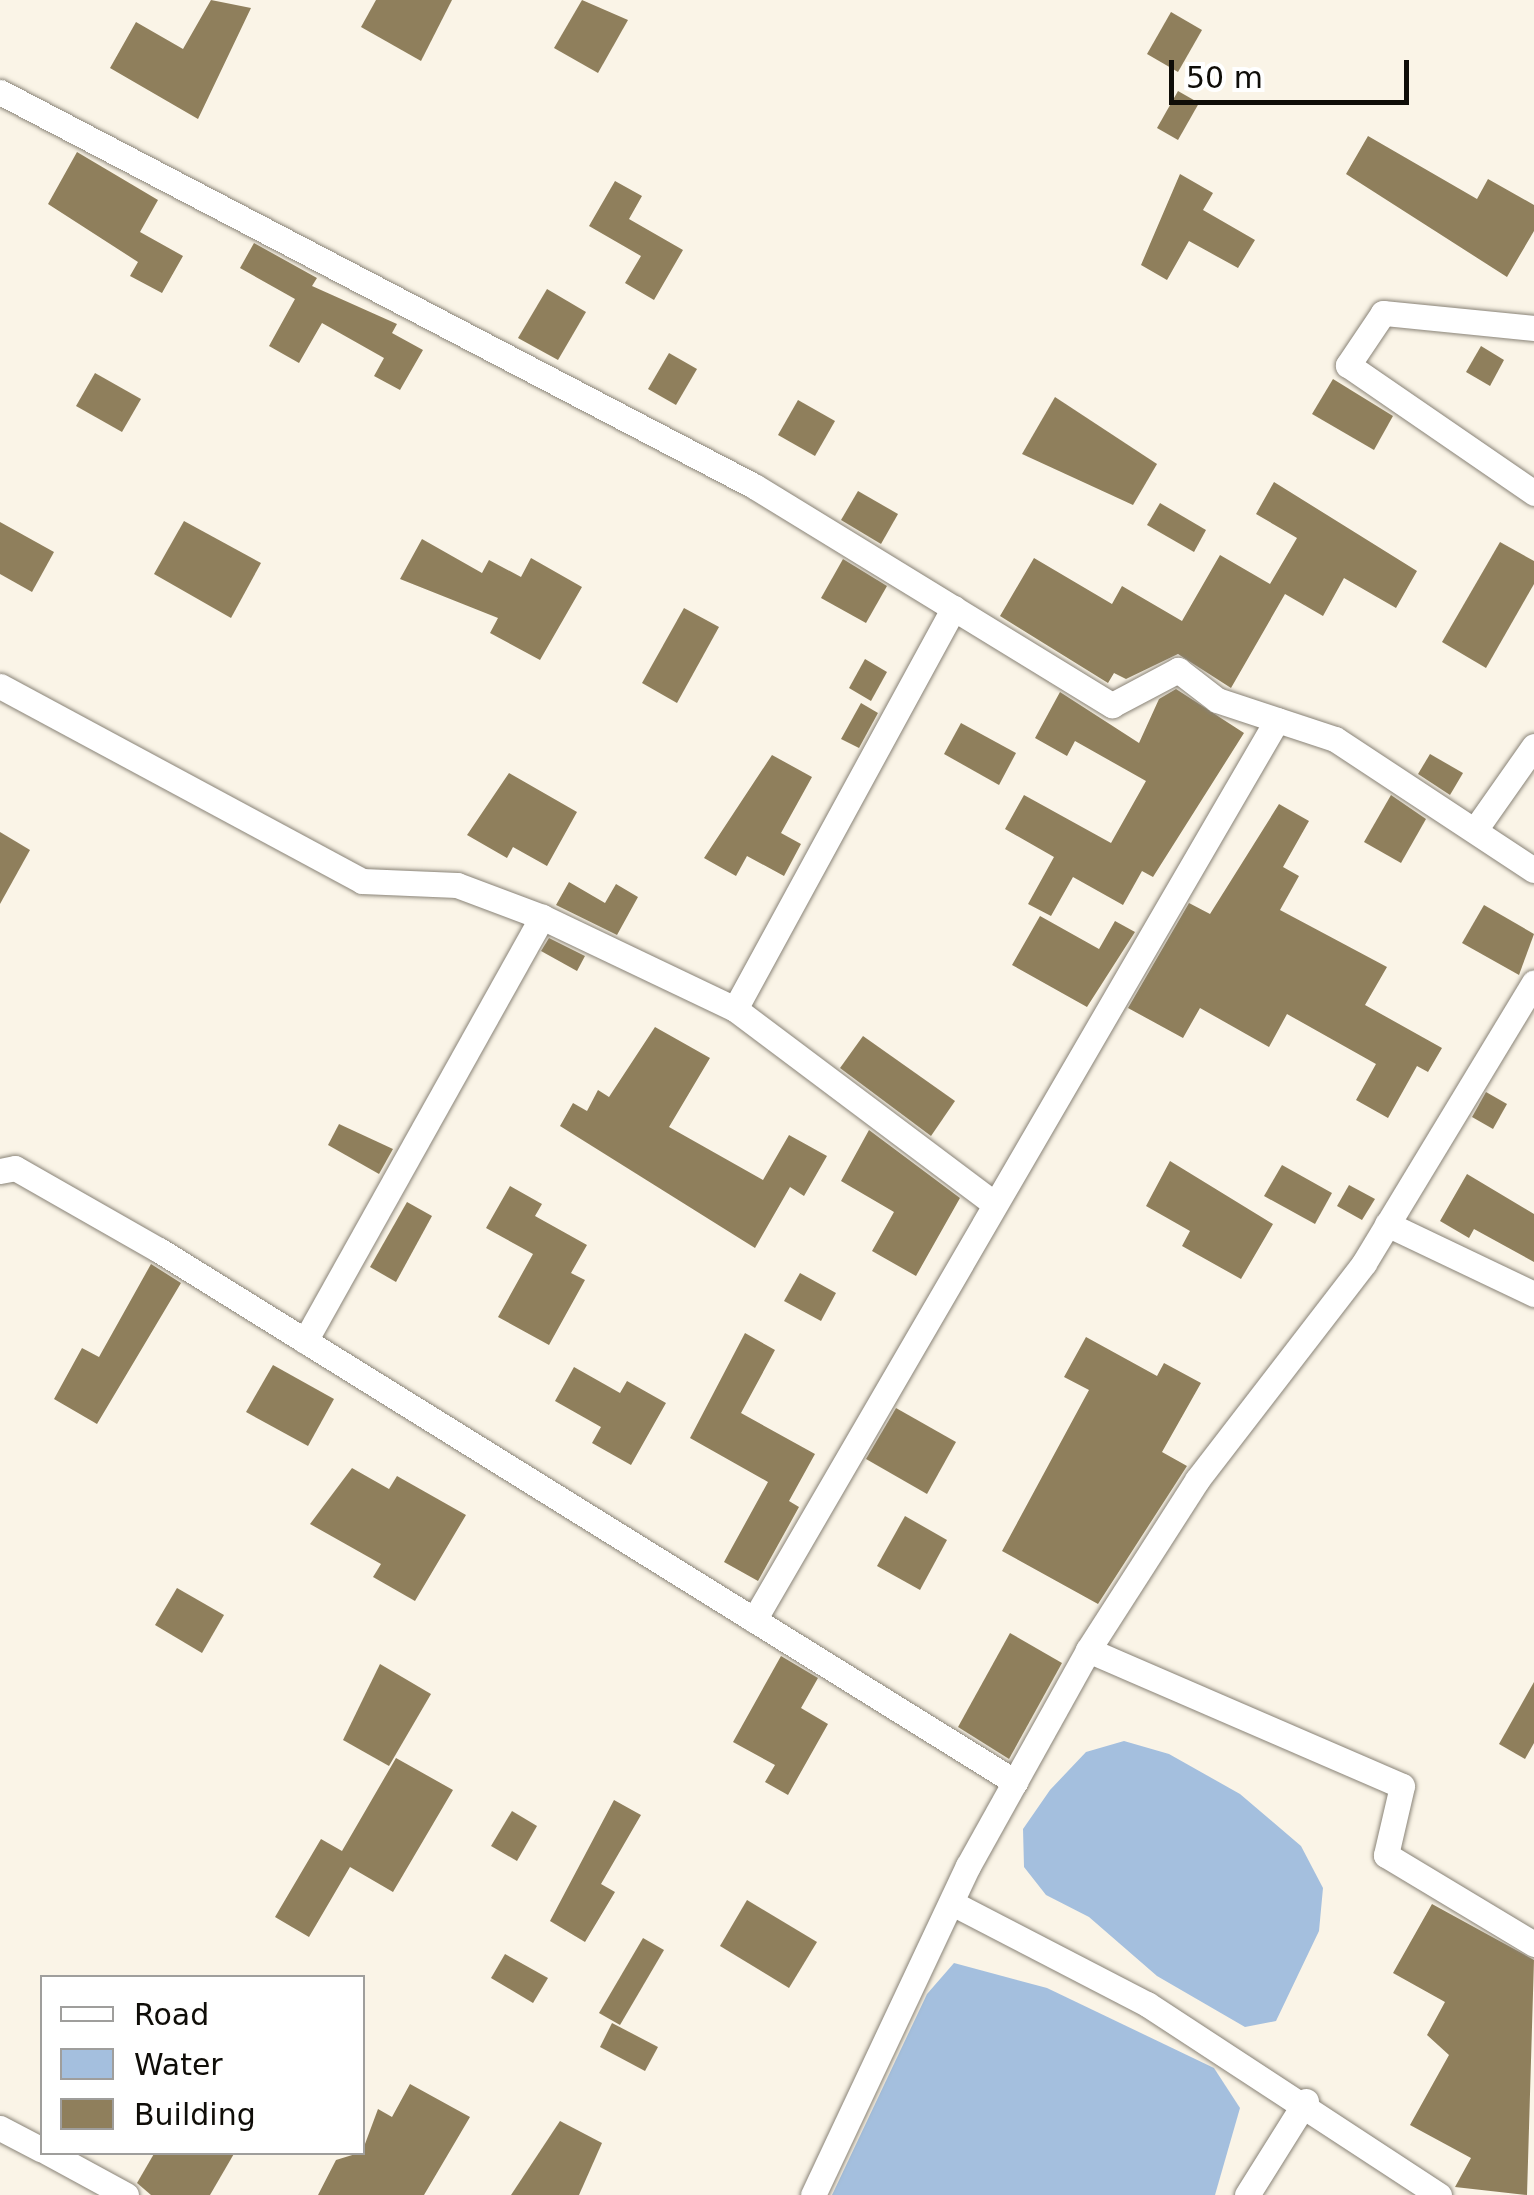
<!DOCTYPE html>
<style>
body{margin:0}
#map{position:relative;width:1534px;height:2195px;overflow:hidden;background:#faf4e7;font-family:"DejaVu Sans",sans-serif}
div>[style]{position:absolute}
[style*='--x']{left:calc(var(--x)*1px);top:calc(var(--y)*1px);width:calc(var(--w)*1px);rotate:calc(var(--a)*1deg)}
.water>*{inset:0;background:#a4bfde}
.building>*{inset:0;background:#8f7f5c}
.roads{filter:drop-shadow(0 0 2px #898377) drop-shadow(0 0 2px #898377)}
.street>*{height:25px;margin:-12.5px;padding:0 12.5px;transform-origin:12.5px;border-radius:12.5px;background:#fff}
span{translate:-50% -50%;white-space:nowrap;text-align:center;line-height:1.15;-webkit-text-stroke:8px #fff;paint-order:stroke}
.legend{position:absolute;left:40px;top:1975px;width:325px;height:180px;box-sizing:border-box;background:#fff;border:2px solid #9f9e9c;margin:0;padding:12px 18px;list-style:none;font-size:30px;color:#0f0d08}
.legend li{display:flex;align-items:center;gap:20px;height:50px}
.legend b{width:50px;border:2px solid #9f9e9c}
.scale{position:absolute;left:1169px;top:60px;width:240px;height:45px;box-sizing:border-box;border:5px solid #0f0d08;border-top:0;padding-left:12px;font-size:30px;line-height:35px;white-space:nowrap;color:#0f0d08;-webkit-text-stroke:8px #fff;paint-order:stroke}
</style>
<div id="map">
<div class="water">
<div style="clip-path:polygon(1124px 1741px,1169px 1754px,1240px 1794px,1301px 1846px,1323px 1888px,1319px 1931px,1276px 2021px,1245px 2027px,1157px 1976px,1089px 1917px,1046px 1895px,1024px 1867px,1023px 1829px,1050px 1790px,1086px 1752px)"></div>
<div style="clip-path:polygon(954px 1963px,1047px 1988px,1214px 2068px,1240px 2108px,1215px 2195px,832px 2195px,927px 1994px)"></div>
</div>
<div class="building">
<div style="clip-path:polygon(211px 0,251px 8px,198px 119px,110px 68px,136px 22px,183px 49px)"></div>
<div style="clip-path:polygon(376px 0,452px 0,421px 61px,361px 27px)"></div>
<div style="clip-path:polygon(582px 0,628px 20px,598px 73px,554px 48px)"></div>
<div style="clip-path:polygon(1171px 12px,1202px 30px,1178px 72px,1147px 54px)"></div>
<div style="clip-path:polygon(1178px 91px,1199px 103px,1178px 140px,1157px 128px)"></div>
<div style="clip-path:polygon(1368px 136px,1477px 199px,1488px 179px,1534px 205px,1534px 231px,1507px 277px,1346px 174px)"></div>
<div style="clip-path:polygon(77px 152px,158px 200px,140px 232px,183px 256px,162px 293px,130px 276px,138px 262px,48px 204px)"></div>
<div style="clip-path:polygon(1180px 174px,1213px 193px,1203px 210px,1255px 240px,1238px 268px,1189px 241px,1167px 280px,1141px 265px)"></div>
<div style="clip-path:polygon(615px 181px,642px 196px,629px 219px,683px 250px,654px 300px,625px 283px,641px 256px,589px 226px)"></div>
<div style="clip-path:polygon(254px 243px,317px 278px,312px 286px,397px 324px,392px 333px,423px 350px,400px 390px,374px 376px,384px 358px,322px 323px,299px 363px,269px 346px,295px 299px,240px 268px)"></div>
<div style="clip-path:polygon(547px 289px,586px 312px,558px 360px,518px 338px)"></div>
<div style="clip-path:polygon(1481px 346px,1504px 360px,1490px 386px,1466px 372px)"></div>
<div style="clip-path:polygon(669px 353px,697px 369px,676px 405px,648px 389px)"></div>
<div style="clip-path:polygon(95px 373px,141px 399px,122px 432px,76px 406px)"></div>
<div style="clip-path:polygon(1333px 379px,1393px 416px,1374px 450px,1312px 414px)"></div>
<div style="clip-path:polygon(1055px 397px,1157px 464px,1133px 505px,1022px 454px)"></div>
<div style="clip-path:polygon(798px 400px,835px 421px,815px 456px,778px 435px)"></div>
<div style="clip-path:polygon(1274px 482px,1417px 571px,1396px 608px,1344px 578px,1323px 616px,1285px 594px,1231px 688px,1178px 654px,1126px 679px,1114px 673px,1108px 683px,1000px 616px,1034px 558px,1112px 604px,1122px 586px,1182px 621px,1220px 555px,1270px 584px,1297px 538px,1256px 514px)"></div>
<div style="clip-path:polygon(858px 491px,898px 514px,881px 544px,841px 520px)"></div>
<div style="clip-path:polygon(1160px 503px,1206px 530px,1194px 552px,1147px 525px)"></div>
<div style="clip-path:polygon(184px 521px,261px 563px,231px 618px,154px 574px)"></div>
<div style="clip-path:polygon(0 522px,54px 552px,32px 592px,0 574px)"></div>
<div style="clip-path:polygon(422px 539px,482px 573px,489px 560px,521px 577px,531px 558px,582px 587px,540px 660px,490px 633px,498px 618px,400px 579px)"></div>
<div style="clip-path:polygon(1500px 542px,1534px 561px,1534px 584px,1486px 668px,1442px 642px)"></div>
<div style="clip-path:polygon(843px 559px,887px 586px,866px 623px,821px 598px)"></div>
<div style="clip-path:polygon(684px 608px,719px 627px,677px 703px,642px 683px)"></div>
<div style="clip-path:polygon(865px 659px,887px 672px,871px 701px,849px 688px)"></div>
<div style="clip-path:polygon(1176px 689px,1244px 733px,1153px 877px,1142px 871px,1123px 905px,1073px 877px,1051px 916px,1028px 904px,1054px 857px,1005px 829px,1024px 795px,1111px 843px,1146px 781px,1075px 741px,1067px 756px,1035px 738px,1060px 692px,1139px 743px,1159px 699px)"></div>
<div style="clip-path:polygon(861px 703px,878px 713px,859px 748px,841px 739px)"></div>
<div style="clip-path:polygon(961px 723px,1016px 753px,999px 785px,944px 754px)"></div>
<div style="clip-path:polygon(1430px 754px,1463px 773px,1450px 795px,1418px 774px)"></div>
<div style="clip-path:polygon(772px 755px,812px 777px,781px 833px,801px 844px,784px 876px,747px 856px,736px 876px,704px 858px)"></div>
<div style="clip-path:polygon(509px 773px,577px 812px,547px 866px,513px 847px,507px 858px,467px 835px)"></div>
<div style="clip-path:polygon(1391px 795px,1426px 819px,1401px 863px,1364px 842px)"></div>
<div style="clip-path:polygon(1279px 804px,1309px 821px,1283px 867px,1299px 876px,1280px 910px,1387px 967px,1365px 1005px,1442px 1048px,1428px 1072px,1417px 1066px,1388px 1118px,1356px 1100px,1376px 1064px,1287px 1014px,1269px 1047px,1200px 1008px,1183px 1038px,1128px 1008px,1189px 903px,1210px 914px)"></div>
<div style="clip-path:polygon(0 832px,30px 850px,0 904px)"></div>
<div style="clip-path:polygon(569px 882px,605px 903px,616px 884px,638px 897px,617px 935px,556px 905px)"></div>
<div style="clip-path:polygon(1484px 905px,1534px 934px,1519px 975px,1462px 943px)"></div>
<div style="clip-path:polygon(1040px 916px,1099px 949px,1115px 921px,1135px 932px,1087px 1007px,1012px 965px)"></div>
<div style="clip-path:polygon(549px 938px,585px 956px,577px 971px,541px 951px)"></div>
<div style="clip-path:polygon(655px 1027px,710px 1058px,669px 1127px,763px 1180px,789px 1135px,827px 1156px,804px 1196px,790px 1187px,755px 1248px,560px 1126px,573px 1103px,587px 1111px,598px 1090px,609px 1097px)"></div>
<div style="clip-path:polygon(863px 1036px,955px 1101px,931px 1136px,840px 1068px)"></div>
<div style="clip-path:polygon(1486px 1092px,1507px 1104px,1493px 1129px,1472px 1117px)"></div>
<div style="clip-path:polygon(339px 1124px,393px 1149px,379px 1174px,328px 1145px)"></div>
<div style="clip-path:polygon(869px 1130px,960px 1198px,916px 1276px,872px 1251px,894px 1212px,841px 1181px)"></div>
<div style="clip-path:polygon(1170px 1161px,1273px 1224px,1241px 1279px,1182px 1246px,1190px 1231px,1146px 1206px)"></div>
<div style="clip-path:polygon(1282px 1165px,1332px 1193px,1315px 1224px,1264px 1196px)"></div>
<div style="clip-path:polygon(1467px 1174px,1534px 1214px,1534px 1262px,1474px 1229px,1469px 1238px,1440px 1221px)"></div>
<div style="clip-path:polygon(1349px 1185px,1375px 1199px,1362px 1220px,1337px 1206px)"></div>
<div style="clip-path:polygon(510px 1186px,542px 1204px,535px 1216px,587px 1245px,571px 1273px,585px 1280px,549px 1345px,498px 1317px,533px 1254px,486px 1228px)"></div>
<div style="clip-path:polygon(407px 1202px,432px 1216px,396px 1282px,370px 1267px)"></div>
<div style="clip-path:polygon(151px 1264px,181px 1283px,97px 1424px,54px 1399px,82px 1348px,99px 1357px)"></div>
<div style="clip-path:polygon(800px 1273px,836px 1293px,821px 1321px,784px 1301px)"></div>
<div style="clip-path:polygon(745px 1333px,775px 1350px,741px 1413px,815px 1454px,789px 1501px,799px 1507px,758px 1581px,724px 1562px,768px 1482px,690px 1438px)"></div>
<div style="clip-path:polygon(1086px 1337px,1157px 1376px,1164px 1363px,1201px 1383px,1162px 1452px,1187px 1466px,1098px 1604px,1002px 1551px,1089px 1390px,1064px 1377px)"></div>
<div style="clip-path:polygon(273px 1365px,334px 1399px,308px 1446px,246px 1412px)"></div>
<div style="clip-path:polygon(574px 1367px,620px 1393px,627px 1381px,666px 1403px,631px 1465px,592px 1443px,601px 1427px,555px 1401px)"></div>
<div style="clip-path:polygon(896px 1408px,956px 1442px,927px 1494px,866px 1459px)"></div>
<div style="clip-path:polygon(352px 1468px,389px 1489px,397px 1476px,466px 1515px,415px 1601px,373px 1577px,381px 1564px,310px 1524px)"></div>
<div style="clip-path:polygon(905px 1516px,947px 1540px,920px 1590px,877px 1566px)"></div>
<div style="clip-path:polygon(177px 1588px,224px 1615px,202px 1653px,155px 1625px)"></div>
<div style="clip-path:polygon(1010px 1633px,1062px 1663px,1009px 1759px,958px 1727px)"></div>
<div style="clip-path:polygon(781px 1656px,818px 1678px,801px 1708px,828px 1724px,788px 1795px,765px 1782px,775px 1765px,733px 1742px)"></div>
<div style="clip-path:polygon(380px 1664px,431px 1694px,389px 1766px,343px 1740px)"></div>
<div style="clip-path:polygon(1534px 1682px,1534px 1743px,1525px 1759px,1499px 1744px)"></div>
<div style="clip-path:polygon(396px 1758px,453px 1790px,393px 1892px,350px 1867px,309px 1937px,275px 1917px,321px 1839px,342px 1851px)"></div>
<div style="clip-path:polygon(614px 1800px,641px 1815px,601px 1884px,615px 1892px,585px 1942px,550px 1921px)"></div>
<div style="clip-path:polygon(512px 1811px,537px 1826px,517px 1861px,491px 1846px)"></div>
<div style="clip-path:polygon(747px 1900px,817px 1942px,789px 1988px,720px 1946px)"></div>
<div style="clip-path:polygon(1432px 1904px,1534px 1960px,1527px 2195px,1455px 2187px,1471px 2158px,1410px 2125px,1449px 2055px,1427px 2035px,1445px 2002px,1393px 1973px)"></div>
<div style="clip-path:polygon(643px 1938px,664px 1950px,620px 2025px,599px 2013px)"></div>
<div style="clip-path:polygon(505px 1954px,548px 1978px,533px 2003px,491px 1978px)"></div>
<div style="clip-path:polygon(612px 2023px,658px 2047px,645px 2071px,600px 2047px)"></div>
<div style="clip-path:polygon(410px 2084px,470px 2117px,424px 2195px,318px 2195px,336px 2160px,362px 2152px,378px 2109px,392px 2117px)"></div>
<div style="clip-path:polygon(560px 2121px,602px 2143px,579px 2195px,511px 2195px)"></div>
<div style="clip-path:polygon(155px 2152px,235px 2152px,210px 2195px,151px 2195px,137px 2183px)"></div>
</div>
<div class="roads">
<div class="street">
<div style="--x:0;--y:92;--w:851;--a:27.59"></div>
<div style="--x:754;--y:486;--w:420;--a:31.5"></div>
<div style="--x:1112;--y:705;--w:75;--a:-27.9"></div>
<div style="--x:1178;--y:670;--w:49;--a:37.6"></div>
<div style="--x:1217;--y:700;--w:124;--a:18.3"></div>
<div style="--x:1335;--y:739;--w:238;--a:33.4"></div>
<div style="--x:1534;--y:328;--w:152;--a:-174.3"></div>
<div style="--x:1383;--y:313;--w:63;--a:123.9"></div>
<div style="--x:1348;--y:365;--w:226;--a:34.5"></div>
<div style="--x:0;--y:686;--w:411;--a:28.3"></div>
<div style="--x:362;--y:881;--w:95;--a:2.4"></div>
<div style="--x:457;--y:885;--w:91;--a:20.6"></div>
<div style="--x:1477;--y:827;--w:99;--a:-54.9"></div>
<div style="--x:735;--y:1009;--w:323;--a:36.9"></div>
<div style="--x:0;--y:1171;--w:15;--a:-11"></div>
<div style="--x:15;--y:1168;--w:166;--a:29.7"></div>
<div style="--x:159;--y:1250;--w:1008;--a:31.86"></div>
<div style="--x:1387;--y:1224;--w:163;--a:25.5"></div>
<div style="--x:305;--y:1341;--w:486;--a:-60.8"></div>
<div style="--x:542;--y:917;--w:214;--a:25.5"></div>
<div style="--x:735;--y:1009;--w:457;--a:-61.4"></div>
<div style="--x:754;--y:1620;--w:1041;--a:-59.84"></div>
<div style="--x:1088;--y:1650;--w:342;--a:23.4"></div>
<div style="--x:1402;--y:1786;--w:71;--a:103.1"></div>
<div style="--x:1386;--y:1855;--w:173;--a:31"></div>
<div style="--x:952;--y:1903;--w:220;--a:27.4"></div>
<div style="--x:1147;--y:2004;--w:349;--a:33.2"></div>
<div style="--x:0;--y:2128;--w:47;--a:27.6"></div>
<div style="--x:47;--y:2152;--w:90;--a:28.6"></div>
<div style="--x:813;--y:2195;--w:364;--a:-64.8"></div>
<div style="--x:968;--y:1866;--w:247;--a:-60.9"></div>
<div style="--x:1088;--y:1650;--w:202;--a:-57.3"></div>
<div style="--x:1197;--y:1480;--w:274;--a:-52.4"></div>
<div style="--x:1364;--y:1263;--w:328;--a:-58.8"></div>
<div style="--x:1247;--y:2195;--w:111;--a:-57.9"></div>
</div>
</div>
<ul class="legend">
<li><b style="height:12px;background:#fff"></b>Road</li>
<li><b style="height:28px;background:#a4bfde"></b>Water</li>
<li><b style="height:28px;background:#8f7f5c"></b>Building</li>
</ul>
<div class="scale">50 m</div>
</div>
